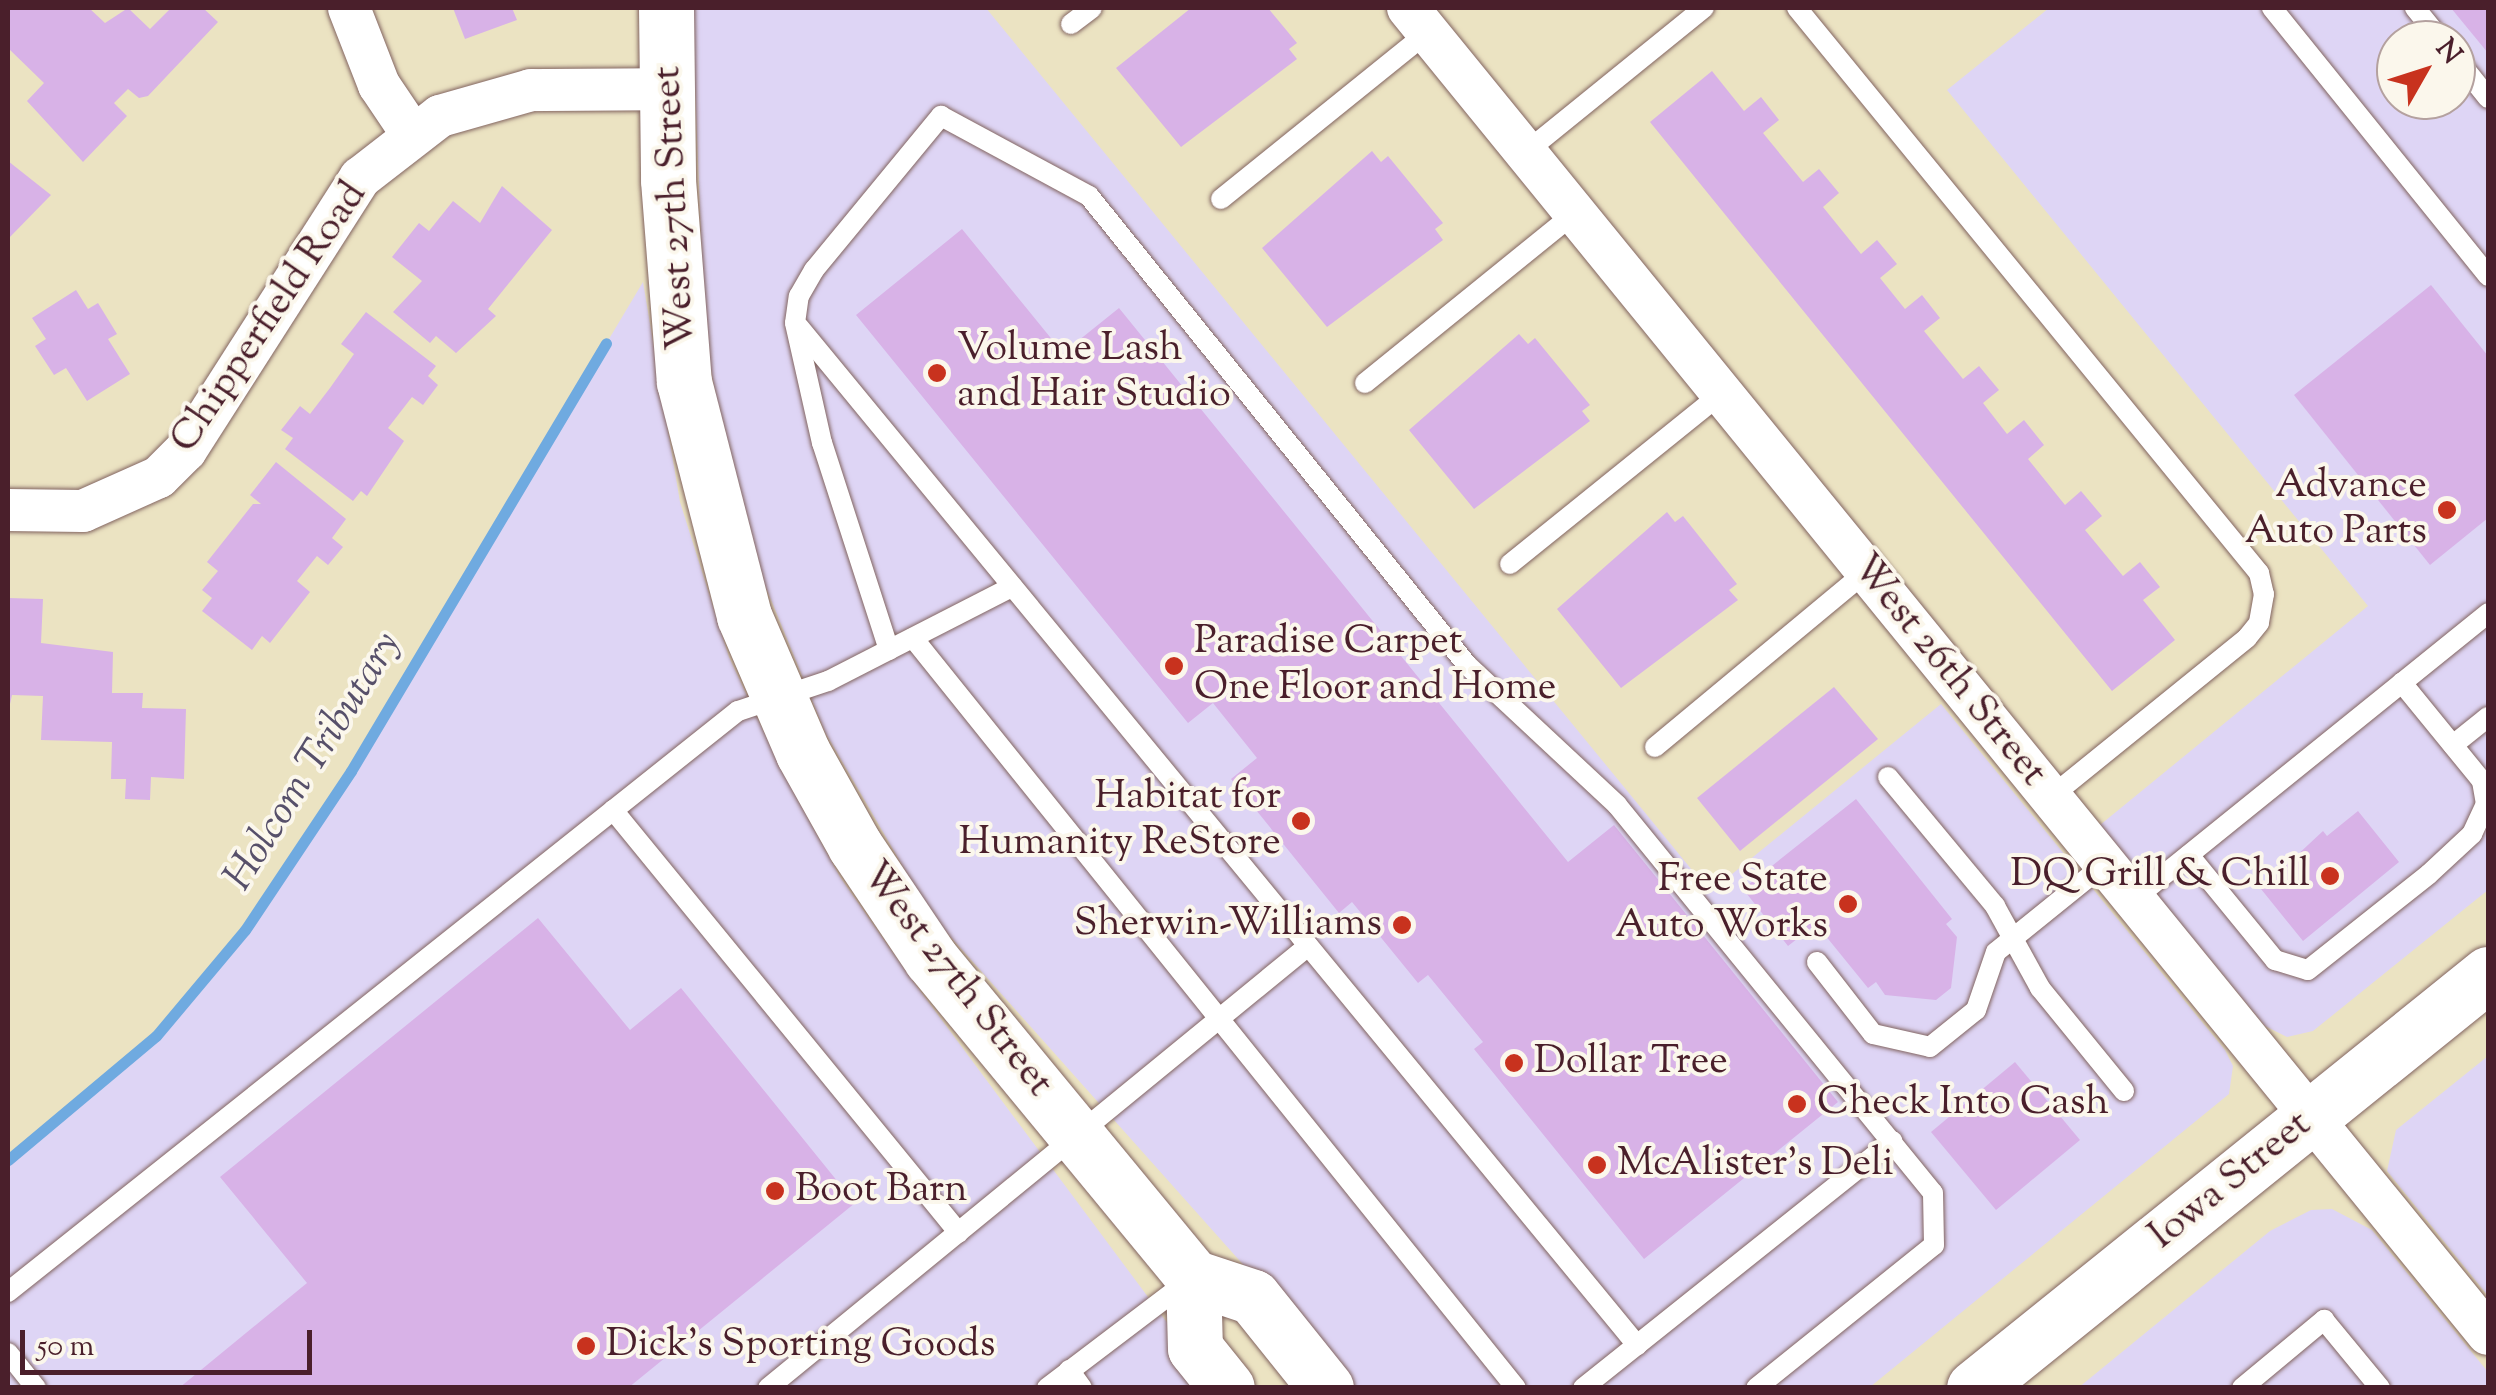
<!DOCTYPE html>
<style>
body{margin:0}
#map{position:relative;width:2496px;height:1395px;overflow:hidden;background:#ebe3c2;font-family:"Sorts Mill Goudy",serif}
div>[style]{position:absolute}
[style*='--x']{left:calc(var(--x)*1px);top:calc(var(--y)*1px);width:calc(var(--w)*1px);rotate:calc(var(--a)*1deg)}
.built>*{inset:0;background:#ded5f5}
.stream>*{height:11px;margin:-5.5px;padding:0 5.5px;transform-origin:5.5px;border-radius:5.5px;background:#6faae0}
.building>*{inset:0;background:#d8b2e7}
.roads{filter:drop-shadow(0 0 2px #826460) drop-shadow(0 0 2px #826460)}
.lane>*{height:20px;margin:-10px;padding:0 10px;transform-origin:10px;border-radius:10px;background:#fff}
.street>*{height:42px;margin:-21px;padding:0 21px;transform-origin:21px;border-radius:21px;background:#fff}
.secondary>*{height:55px;margin:-27.5px;padding:0 27.5px;transform-origin:27.5px;border-radius:27.5px;background:#fff}
.highway>*{height:55px;margin:-27.5px;padding:0 27.5px;transform-origin:27.5px;border-radius:27.5px;background:#fff}
.dots>*{width:28px;height:28px;translate:-50% -50%;box-sizing:border-box;border:5px solid #fbf7ec;border-radius:50%}
span{translate:-50% -50%;white-space:nowrap;text-align:center;line-height:1.15;-webkit-text-stroke:8px #fbf7ec;paint-order:stroke}
.street-label{font-size:40px;color:#4a1f2b}
.poi-label{font-size:40px;color:#4a1f2b}
.left{translate:0 -50%;text-align:left}
.right{translate:-100% -50%;text-align:right}
.water-label{font-size:42px;color:#57506a;font-style:italic}
.frame{position:absolute;inset:0;border:10px solid #4a1f2b;pointer-events:none}
.north{position:absolute;left:2376px;top:20px;width:100px;height:100px;box-sizing:border-box;background:#fbf7ec;border:2px solid #b4a19f;border-radius:50%;rotate:51deg;font-size:28px;font-weight:700;line-height:40px;text-align:center;color:#4a1f2b}
.north::after{content:'';display:block;margin:auto;width:35px;height:45px;background:#c8321e;clip-path:polygon(50% 0,100% 100%,50% 72%,0 100%)}
.scale{position:absolute;left:20px;top:1330px;width:292px;height:45px;box-sizing:border-box;border:5px solid #4a1f2b;border-top:0;padding-left:12px;font-size:30px;line-height:35px;white-space:nowrap;color:#4a1f2b;-webkit-text-stroke:8px #fbf7ec;paint-order:stroke}
</style>
<div id="map">
<div class="built">
<div style="clip-path:polygon(692px 8px,986px 8px,1710px 892px,1941px 704px,2225px 1050px,2233px 1066px,2229px 1094px,1870px 1387px,1345px 1387px,1264px 1288px,931px 915px,825px 732px,758px 568px,723px 435px,705px 337px)"></div>
<div style="clip-path:polygon(evenodd,2049px 8px,2488px 8px,2488px 890px,2313px 1031px,2287px 1037px,2265px 1026px,2100px 825px,2368px 606px,1947px 90px,2049px 8px,2396px 40px,2456px 40px,2456px 100px,2396px 100px,2396px 40px)"></div>
<div style="clip-path:polygon(643px 282px,680px 502px,729px 657px,781px 769px,840px 877px,912px 980px,1215px 1387px,8px 1387px,8px 1160px,156px 1036px,245px 930px,351px 771px)"></div>
<div style="clip-path:polygon(2488px 1056px,2488px 1296px,2387px 1171px,2396px 1130px)"></div>
<div style="clip-path:polygon(2332px 1209px,2372px 1230px,2488px 1372px,2488px 1388px,2078px 1388px,2270px 1231px,2311px 1210px)"></div>
</div>
<div class="stream">
<div style="--x:8;--y:1160;--w:193;--a:-40"></div>
<div style="--x:156;--y:1036;--w:138;--a:-50"></div>
<div style="--x:245;--y:930;--w:191;--a:-56.3"></div>
<div style="--x:351;--y:771;--w:498;--a:-59.2"></div>
</div>
<div class="building">
<div style="clip-path:polygon(8px 8px,89px 8px,105px 23px,128px 8px,150px 29px,171px 8px,203px 8px,218px 22px,148px 96px,139px 98px,128px 89px,114px 103px,127px 116px,83px 162px,27px 101px,44px 83px,8px 48px)"></div>
<div style="clip-path:polygon(453px 8px,512px 8px,517px 20px,465px 39px)"></div>
<div style="clip-path:polygon(1191px 8px,1268px 8px,1297px 43px,1289px 49px,1297px 59px,1181px 147px,1116px 68px)"></div>
<div style="clip-path:polygon(2451px 8px,2488px 8px,2488px 53px)"></div>
<div style="clip-path:polygon(1712px 71px,1744px 111px,1761px 97px,1779px 120px,1763px 133px,1803px 182px,1819px 169px,1839px 193px,1823px 207px,1861px 254px,1877px 240px,1897px 264px,1880px 278px,1905px 309px,1922px 295px,1940px 318px,1924px 331px,1963px 379px,1979px 366px,1999px 390px,1983px 403px,2007px 434px,2024px 420px,2044px 445px,2028px 459px,2065px 505px,2081px 491px,2102px 516px,2085px 530px,2123px 576px,2140px 562px,2160px 587px,2143px 600px,2175px 640px,2112px 691px,1650px 122px)"></div>
<div style="clip-path:polygon(1372px 151px,1381px 162px,1388px 156px,1443px 223px,1435px 229px,1443px 240px,1327px 327px,1262px 248px)"></div>
<div style="clip-path:polygon(8px 161px,51px 195px,8px 239px)"></div>
<div style="clip-path:polygon(502px 186px,552px 230px,488px 309px,496px 316px,456px 353px,436px 336px,430px 343px,393px 312px,422px 281px,392px 257px,419px 223px,429px 231px,453px 201px,480px 223px)"></div>
<div style="clip-path:polygon(962px 229px,1063px 353px,1119px 308px,1568px 862px,1614px 825px,1838px 1102px,1644px 1259px,1474px 1049px,1483px 1042px,1428px 975px,1418px 983px,1352px 902px,1339px 913px,1231px 779px,1257px 758px,1213px 703px,1188px 723px,856px 315px)"></div>
<div style="clip-path:polygon(2431px 285px,2488px 356px,2488px 518px,2430px 565px,2294px 395px)"></div>
<div style="clip-path:polygon(76px 290px,88px 309px,98px 303px,117px 334px,108px 339px,130px 374px,87px 401px,66px 368px,54px 375px,35px 346px,46px 339px,32px 318px)"></div>
<div style="clip-path:polygon(366px 312px,436px 366px,428px 376px,438px 385px,423px 405px,412px 397px,388px 428px,404px 441px,367px 496px,361px 491px,353px 501px,285px 449px,293px 438px,281px 430px,300px 406px,310px 414px,330px 388px,354px 354px,341px 344px)"></div>
<div style="clip-path:polygon(1519px 334px,1528px 344px,1535px 338px,1590px 405px,1582px 411px,1590px 421px,1474px 509px,1409px 430px)"></div>
<div style="clip-path:polygon(276px 462px,346px 519px,332px 538px,343px 547px,328px 565px,317px 556px,297px 581px,310px 592px,270px 643px,262px 636px,252px 650px,202px 611px,212px 598px,202px 590px,218px 571px,207px 562px,253px 504px,261px 504px,250px 495px)"></div>
<div style="clip-path:polygon(1667px 512px,1675px 522px,1683px 516px,1737px 584px,1729px 590px,1738px 600px,1621px 688px,1557px 609px)"></div>
<div style="clip-path:polygon(8px 598px,43px 599px,41px 643px,113px 652px,112px 693px,143px 693px,142px 708px,186px 709px,184px 779px,151px 777px,150px 800px,125px 799px,126px 779px,111px 779px,112px 742px,41px 740px,43px 696px,12px 695px,8px 713px)"></div>
<div style="clip-path:polygon(1834px 687px,1878px 739px,1740px 851px,1697px 798px)"></div>
<div style="clip-path:polygon(1856px 799px,1952px 919px,1946px 924px,1957px 937px,1951px 988px,1936px 1000px,1885px 995px,1876px 982px,1868px 988px,1816px 924px,1788px 946px,1743px 889px)"></div>
<div style="clip-path:polygon(2358px 811px,2399px 862px,2303px 941px,2261px 889px,2323px 831px,2327px 836px)"></div>
<div style="clip-path:polygon(538px 918px,630px 1030px,681px 988px,855px 1203px,628px 1388px,179px 1388px,307px 1283px,220px 1177px)"></div>
<div style="clip-path:polygon(2015px 1062px,2080px 1140px,1996px 1210px,1931px 1132px)"></div>
</div>
<div class="roads">
<div class="lane">
<div style="--x:1797;--y:8;--w:730;--a:50.73"></div>
<div style="--x:2259;--y:573;--w:22;--a:77"></div>
<div style="--x:2264;--y:594;--w:29;--a:100"></div>
<div style="--x:2259;--y:623;--w:19;--a:129"></div>
<div style="--x:2247;--y:638;--w:252;--a:141"></div>
<div style="--x:2272;--y:8;--w:344;--a:51.1"></div>
<div style="--x:2415;--y:8;--w:41;--a:50.9"></div>
<div style="--x:1071;--y:24;--w:26;--a:-37"></div>
<div style="--x:2456;--y:58;--w:51;--a:51.3"></div>
<div style="--x:1526;--y:152;--w:229;--a:-39"></div>
<div style="--x:1221;--y:199;--w:266;--a:-38.9"></div>
<div style="--x:799;--y:327;--w:1319;--a:50.54"></div>
<div style="--x:1365;--y:383;--w:270;--a:-39"></div>
<div style="--x:1510;--y:564;--w:272;--a:-38.9"></div>
<div style="--x:913;--y:638;--w:962;--a:51.2"></div>
<div style="--x:889;--y:650;--w:218;--a:-107.9"></div>
<div style="--x:822;--y:443;--w:123;--a:-102.7"></div>
<div style="--x:795;--y:323;--w:27;--a:-82"></div>
<div style="--x:799;--y:296;--w:30;--a:-60"></div>
<div style="--x:814;--y:270;--w:200;--a:-50.5"></div>
<div style="--x:941;--y:116;--w:168;--a:28.4"></div>
<div style="--x:1089;--y:196;--w:602;--a:51.13"></div>
<div style="--x:1467;--y:665;--w:205;--a:43"></div>
<div style="--x:1617;--y:805;--w:500;--a:50.84"></div>
<div style="--x:1933;--y:1193;--w:52;--a:88.9"></div>
<div style="--x:1934;--y:1245;--w:228;--a:141.2"></div>
<div style="--x:2453;--y:745;--w:45;--a:-38.7"></div>
<div style="--x:1655;--y:747;--w:276;--a:-39.7"></div>
<div style="--x:1888;--y:777;--w:168;--a:50.3"></div>
<div style="--x:1995;--y:906;--w:94;--a:61.2"></div>
<div style="--x:2040;--y:988;--w:133;--a:50.8"></div>
<div style="--x:613;--y:810;--w:546;--a:50.72"></div>
<div style="--x:2189;--y:855;--w:136;--a:50.7"></div>
<div style="--x:2275;--y:960;--w:34;--a:17"></div>
<div style="--x:2308;--y:970;--w:154;--a:-38.4"></div>
<div style="--x:2429;--y:874;--w:59;--a:-42.9"></div>
<div style="--x:2472;--y:834;--w:33;--a:-65"></div>
<div style="--x:2486;--y:804;--w:23;--a:-100"></div>
<div style="--x:2482;--y:781;--w:127;--a:-129.2"></div>
<div style="--x:2134;--y:899;--w:455;--a:-38.9"></div>
<div style="--x:1817;--y:962;--w:91;--a:52.1"></div>
<div style="--x:1873;--y:1034;--w:58;--a:12.8"></div>
<div style="--x:1930;--y:1047;--w:59;--a:-38.8"></div>
<div style="--x:1976;--y:1010;--w:61;--a:-71"></div>
<div style="--x:1996;--y:952;--w:140;--a:-38.9"></div>
<div style="--x:8;--y:1292;--w:933;--a:-38.52"></div>
<div style="--x:738;--y:711;--w:95;--a:-18.4"></div>
<div style="--x:828;--y:681;--w:207;--a:-27.1"></div>
<div style="--x:8;--y:1353;--w:45;--a:51.3"></div>
<div style="--x:1069;--y:1370;--w:22;--a:54"></div>
<div style="--x:768;--y:1388;--w:698;--a:-39.3"></div>
<div style="--x:1047;--y:1388;--w:177;--a:-37.2"></div>
<div style="--x:1583;--y:1388;--w:396;--a:-38.6"></div>
<div style="--x:2242;--y:1388;--w:107;--a:-39.7"></div>
<div style="--x:2324;--y:1320;--w:88;--a:50.5"></div>
</div>
<div class="street">
<div style="--x:349;--y:8;--w:83;--a:68.7"></div>
<div style="--x:379;--y:85;--w:59;--a:56"></div>
<div style="--x:1408;--y:8;--w:1710;--a:50.84"></div>
<div style="--x:8;--y:510;--w:75;--a:0.8"></div>
<div style="--x:83;--y:511;--w:83;--a:-24.1"></div>
<div style="--x:159;--y:477;--w:38;--a:-45"></div>
<div style="--x:186;--y:450;--w:323;--a:-57.4"></div>
<div style="--x:360;--y:178;--w:101;--a:-37.8"></div>
<div style="--x:440;--y:116;--w:95;--a:-15.9"></div>
<div style="--x:531;--y:90;--w:140;--a:-0.4"></div>
</div>
<div class="secondary">
<div style="--x:666;--y:8;--w:172;--a:89.3"></div>
<div style="--x:668;--y:180;--w:203;--a:85.5"></div>
<div style="--x:684;--y:382;--w:242;--a:75.6"></div>
<div style="--x:744;--y:616;--w:149;--a:66.7"></div>
<div style="--x:803;--y:753;--w:107;--a:60.8"></div>
<div style="--x:855;--y:846;--w:136;--a:56.1"></div>
<div style="--x:931;--y:959;--w:412;--a:50.5"></div>
<div style="--x:1193;--y:1277;--w:63;--a:18.4"></div>
<div style="--x:1253;--y:1297;--w:117;--a:51.3"></div>
<div style="--x:1193;--y:1277;--w:71;--a:88.4"></div>
<div style="--x:1195;--y:1348;--w:51;--a:51.3"></div>
</div>
<div class="highway">
<div style="--x:1974;--y:1388;--w:660;--a:-38.85"></div>
</div>
</div>
<div class="dots">
<div style="left:937px;top:373px;background:#c8321e"></div>
<div style="left:2447px;top:510px;background:#c8321e"></div>
<div style="left:1174px;top:666px;background:#c8321e"></div>
<div style="left:1301px;top:821px;background:#c8321e"></div>
<div style="left:2330px;top:876px;background:#c8321e"></div>
<div style="left:1848px;top:904px;background:#c8321e"></div>
<div style="left:1402px;top:925px;background:#c8321e"></div>
<div style="left:1514px;top:1063px;background:#c8321e"></div>
<div style="left:1797px;top:1104px;background:#c8321e"></div>
<div style="left:1597px;top:1165px;background:#c8321e"></div>
<div style="left:775px;top:1191px;background:#c8321e"></div>
<div style="left:586px;top:1346px;background:#c8321e"></div>
</div>
<div class="street-label">
<span style="left:676px;top:208px;rotate:-93deg">West 27th Street</span>
<span style="left:270px;top:318px;rotate:-56deg">Chipperfield Road</span>
<span style="left:1948px;top:671px;rotate:51deg">West 26th Street</span>
<span style="left:956px;top:980px;rotate:52deg">West 27th Street</span>
<span style="left:2231px;top:1181px;rotate:-39deg">Iowa Street</span>
</div>
<div class="poi-label">
<span class="left" style="left:957px;top:373px">Volume Lash<br>and Hair Studio</span>
<span class="right" style="left:2427px;top:510px">Advance<br>Auto Parts</span>
<span class="left" style="left:1194px;top:666px">Paradise Carpet<br>One Floor and Home</span>
<span class="right" style="left:1281px;top:821px">Habitat for<br>Humanity ReStore</span>
<span class="right" style="left:2310px;top:876px">DQ Grill &amp; Chill</span>
<span class="right" style="left:1828px;top:904px">Free State<br>Auto Works</span>
<span class="right" style="left:1382px;top:925px">Sherwin-Williams</span>
<span class="left" style="left:1534px;top:1063px">Dollar Tree</span>
<span class="left" style="left:1817px;top:1104px">Check Into Cash</span>
<span class="left" style="left:1617px;top:1165px">McAlister's Deli</span>
<span class="left" style="left:795px;top:1191px">Boot Barn</span>
<span class="left" style="left:606px;top:1346px">Dick's Sporting Goods</span>
</div>
<div class="water-label">
<span style="left:314px;top:762px;rotate:-58deg">Holcom Tributary</span>
</div>
<div class="frame"></div>
<div class="north">N</div>
<div class="scale">50 m</div>
</div>
